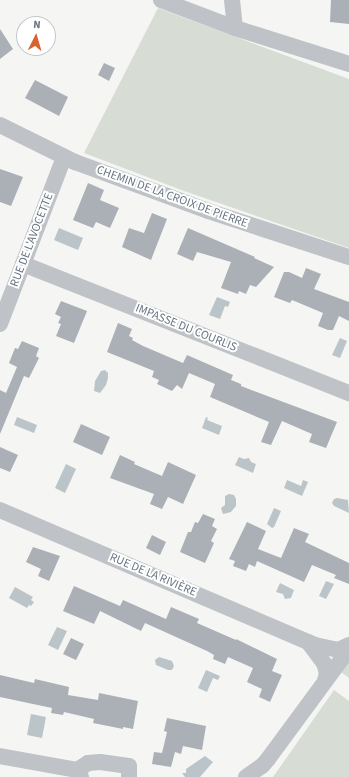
<!DOCTYPE html>
<meta charset="utf-8">
<style>
body{margin:0}
#map{position:relative;width:349px;height:777px;overflow:hidden;background:#f5f6f3;font-family:"Source Sans 3",sans-serif}
div>[style]{position:absolute}
[style*='--x']{left:calc(var(--x)*1px);top:calc(var(--y)*1px);width:calc(var(--w)*1px);rotate:calc(var(--a)*1deg)}
.green>*{inset:0;background:#d7dcd4}
.water>*{inset:0;background:#bbc4c9}
.building>*{inset:0;background:#aab0b6}
.minor>*{height:16px;margin:-8px;padding:0 8px;transform-origin:8px;border-radius:8px;background:#bfc2c6}
span{translate:-50% -50%;white-space:nowrap;text-align:center;line-height:1.15;-webkit-text-stroke:4px #fff;paint-order:stroke}
.street-label{font-size:12px;color:#677482}
.north{position:absolute;left:16px;top:16px;width:40px;height:40px;box-sizing:border-box;background:#fff;border:1px solid #c2c7cd;border-radius:50%;rotate:5deg;font-size:11px;font-weight:700;line-height:16px;text-align:center;color:#677482}
.north::after{content:'';display:block;margin:auto;width:14px;height:18px;background:#d76331;clip-path:polygon(50% 0,100% 100%,50% 72%,0 100%)}
</style>
<div id="map">
<div class="green">
<div style="clip-path:polygon(158px 8px,349px 79px,349px 248px,184px 191px,84px 153px)"></div>
<div style="clip-path:polygon(349px 661px,349px 678px,341px 672px)"></div>
<div style="clip-path:polygon(334px 690px,349px 701px,349px 777px,273px 777px)"></div>
</div>
<div class="water">
<div style="clip-path:polygon(59px 228px,83px 238px,78px 250px,54px 240px)"></div>
<div style="clip-path:polygon(217px 297px,230px 302px,228px 307px,225px 306px,220px 319px,209px 315px)"></div>
<div style="clip-path:polygon(340px 338px,347px 341px,340px 358px,332px 355px)"></div>
<div style="clip-path:polygon(105px 370px,108px 373px,108px 378px,106px 385px,100px 393px,94px 391px,95px 381px,101px 371px)"></div>
<div style="clip-path:polygon(17px 417px,37px 425px,34px 433px,14px 425px)"></div>
<div style="clip-path:polygon(206px 417px,208px 418px,207px 420px,222px 426px,219px 435px,202px 428px)"></div>
<div style="clip-path:polygon(239px 457px,244px 459px,249px 458px,251px 462px,256px 464px,253px 473px,235px 465px)"></div>
<div style="clip-path:polygon(66px 464px,76px 469px,65px 493px,55px 488px)"></div>
<div style="clip-path:polygon(287px 480px,301px 486px,303px 480px,308px 482px,302px 496px,284px 488px)"></div>
<div style="clip-path:polygon(229px 494px,234px 495px,236px 499px,236px 506px,231px 512px,223px 514px,221px 508px,225px 505px,225px 496px)"></div>
<div style="clip-path:polygon(337px 498px,348px 500px,349px 513px,334px 506px,332px 503px,334px 499px)"></div>
<div style="clip-path:polygon(274px 508px,281px 511px,274px 527px,272px 528px,267px 524px)"></div>
<div style="clip-path:polygon(326px 581px,334px 584px,326px 599px,319px 596px)"></div>
<div style="clip-path:polygon(280px 583px,294px 590px,291px 598px,285px 599px,283px 594px,276px 592px)"></div>
<div style="clip-path:polygon(15px 587px,33px 597px,31px 600px,34px 602px,31px 606px,29px 605px,27px 608px,9px 598px)"></div>
<div style="clip-path:polygon(57px 627px,67px 631px,58px 650px,48px 645px)"></div>
<div style="clip-path:polygon(159px 657px,172px 661px,174px 666px,172px 670px,168px 670px,156px 665px,155px 660px)"></div>
<div style="clip-path:polygon(206px 670px,220px 676px,218px 680px,213px 678px,207px 692px,198px 688px)"></div>
<div style="clip-path:polygon(31px 714px,46px 717px,42px 738px,27px 735px)"></div>
<div style="clip-path:polygon(205px 756px,213px 762px,200px 777px,185px 777px,182px 773px,186px 773px,186px 769px)"></div>
</div>
<div class="building">
<div style="clip-path:polygon(331px 0,349px 0,349px 24px,330px 22px)"></div>
<div style="clip-path:polygon(0 29px,13px 49px,0 59px)"></div>
<div style="clip-path:polygon(104px 63px,115px 68px,109px 81px,98px 75px)"></div>
<div style="clip-path:polygon(35px 80px,68px 97px,59px 116px,25px 98px)"></div>
<div style="clip-path:polygon(0 169px,23px 177px,11px 206px,0 202px)"></div>
<div style="clip-path:polygon(88px 183px,104px 190px,100px 200px,119px 208px,110px 228px,96px 222px,93px 228px,73px 220px)"></div>
<div style="clip-path:polygon(152px 213px,167px 219px,151px 260px,122px 247px,129px 228px,144px 233px)"></div>
<div style="clip-path:polygon(188px 228px,255px 257px,254px 258px,274px 267px,256px 287px,250px 285px,246px 294px,239px 291px,238px 294px,221px 288px,231px 262px,197px 252px,193px 261px,177px 254px)"></div>
<div style="clip-path:polygon(306px 268px,321px 274px,314px 289px,349px 302px,349px 321px,339px 316px,333px 330px,328px 330px,318px 326px,323px 313px,292px 300px,290px 303px,274px 297px,284px 272px,289px 272px,302px 278px)"></div>
<div style="clip-path:polygon(61px 301px,87px 311px,74px 343px,56px 336px,61px 324px,58px 323px,61px 317px,55px 314px)"></div>
<div style="clip-path:polygon(118px 323px,132px 329px,129px 336px,133px 338px,132px 340px,143px 346px,183px 363px,187px 355px,233px 375px,231px 380px,241px 384px,241px 386px,337px 422px,326px 448px,309px 442px,312px 434px,282px 421px,271px 445px,261px 442px,269px 422px,210px 397px,215px 384px,189px 373px,182px 389px,177px 385px,172px 391px,157px 384px,159px 380px,152px 377px,154px 371px,107px 352px)"></div>
<div style="clip-path:polygon(22px 341px,39px 348px,36px 356px,39px 358px,29px 378px,24px 376px,0 434px,0 390px,6px 393px,17px 367px,9px 363px,15px 348px,18px 349px)"></div>
<div style="clip-path:polygon(81px 424px,110px 437px,102px 455px,73px 442px)"></div>
<div style="clip-path:polygon(0 447px,18px 455px,10px 472px,0 468px)"></div>
<div style="clip-path:polygon(120px 455px,135px 462px,134px 464px,162px 476px,168px 462px,196px 475px,183px 504px,168px 497px,162px 509px,150px 504px,154px 494px,110px 478px)"></div>
<div style="clip-path:polygon(203px 514px,215px 519px,212px 526px,217px 529px,211px 541px,214px 543px,205px 563px,180px 552px,188px 532px,191px 532px,195px 522px,198px 523px)"></div>
<div style="clip-path:polygon(247px 522px,266px 531px,258px 549px,281px 558px,294px 528px,309px 534px,305px 542px,349px 563px,349px 584px,334px 578px,336px 575px,312px 565px,304px 582px,257px 561px,255px 567px,249px 564px,246px 571px,233px 566px,235px 561px,229px 559px)"></div>
<div style="clip-path:polygon(152px 535px,166px 542px,160px 555px,146px 548px)"></div>
<div style="clip-path:polygon(33px 547px,60px 556px,49px 581px,38px 576px,41px 569px,26px 562px)"></div>
<div style="clip-path:polygon(74px 586px,120px 606px,123px 600px,166px 619px,171px 607px,199px 619px,197px 623px,236px 640px,236px 639px,277px 659px,272px 671px,282px 675px,270px 702px,259px 697px,262px 689px,247px 682px,253px 668px,228px 657px,225px 664px,213px 659px,214px 655px,207px 651px,145px 623px,141px 631px,100px 611px,94px 624px,63px 611px)"></div>
<div style="clip-path:polygon(71px 638px,84px 644px,76px 660px,63px 654px)"></div>
<div style="clip-path:polygon(0 675px,34px 683px,35px 679px,69px 687px,68px 695px,98px 700px,99px 693px,138px 701px,133px 729px,123px 727px,123px 729px,93px 723px,94px 719px,64px 712px,63px 715px,51px 713px,52px 708px,0 697px)"></div>
<div style="clip-path:polygon(167px 718px,206px 726px,202px 750px,183px 746px,181px 754px,175px 752px,171px 767px,152px 764px,154px 752px,162px 753px,167px 732px,164px 731px)"></div>
</div>
<div class="minor">
<div style="--x:161;--y:0;--w:79;--a:20.7"></div>
<div style="--x:232;--y:0;--w:28;--a:84"></div>
<div style="--x:235;--y:28;--w:120;--a:17.5"></div>
<div style="--x:0;--y:125;--w:84;--a:26.3"></div>
<div style="--x:75;--y:162;--w:142;--a:20.2"></div>
<div style="--x:208;--y:211;--w:148;--a:18.1"></div>
<div style="--x:23;--y:264;--w:351;--a:21.6"></div>
<div style="--x:0;--y:324;--w:179;--a:-69"></div>
<div style="--x:0;--y:510;--w:343;--a:23.2"></div>
<div style="--x:315;--y:645;--w:24;--a:12"></div>
<div style="--x:338;--y:650;--w:12;--a:-24"></div>
<div style="--x:308;--y:642;--w:26;--a:53"></div>
<div style="--x:324;--y:663;--w:10;--a:73"></div>
<div style="--x:327;--y:673;--w:8;--a:104"></div>
<div style="--x:0;--y:756;--w:78;--a:10.3"></div>
<div style="--x:77;--y:770;--w:8;--a:60"></div>
<div style="--x:77;--y:770;--w:13;--a:-32"></div>
<div style="--x:88;--y:763;--w:12;--a:-5"></div>
<div style="--x:100;--y:762;--w:29;--a:8"></div>
<div style="--x:129;--y:766;--w:11;--a:90"></div>
<div style="--x:246;--y:777;--w:19;--a:-35"></div>
<div style="--x:262;--y:766;--w:9;--a:-49"></div>
<div style="--x:268;--y:759;--w:137;--a:-53.6"></div>
</div>
<div class="street-label">
<span style="left:172px;top:197px;rotate:20deg">CHEMIN DE LA CROIX DE PIERRE</span>
<span style="left:32px;top:240px;rotate:-69deg">RUE DE L'AVOCETTE</span>
<span style="left:186px;top:328px;rotate:22deg">IMPASSE DU COURLIS</span>
<span style="left:153px;top:575px;rotate:23deg">RUE DE LA RIVIÈRE</span>
</div>
<div class="north">N</div>
</div>
